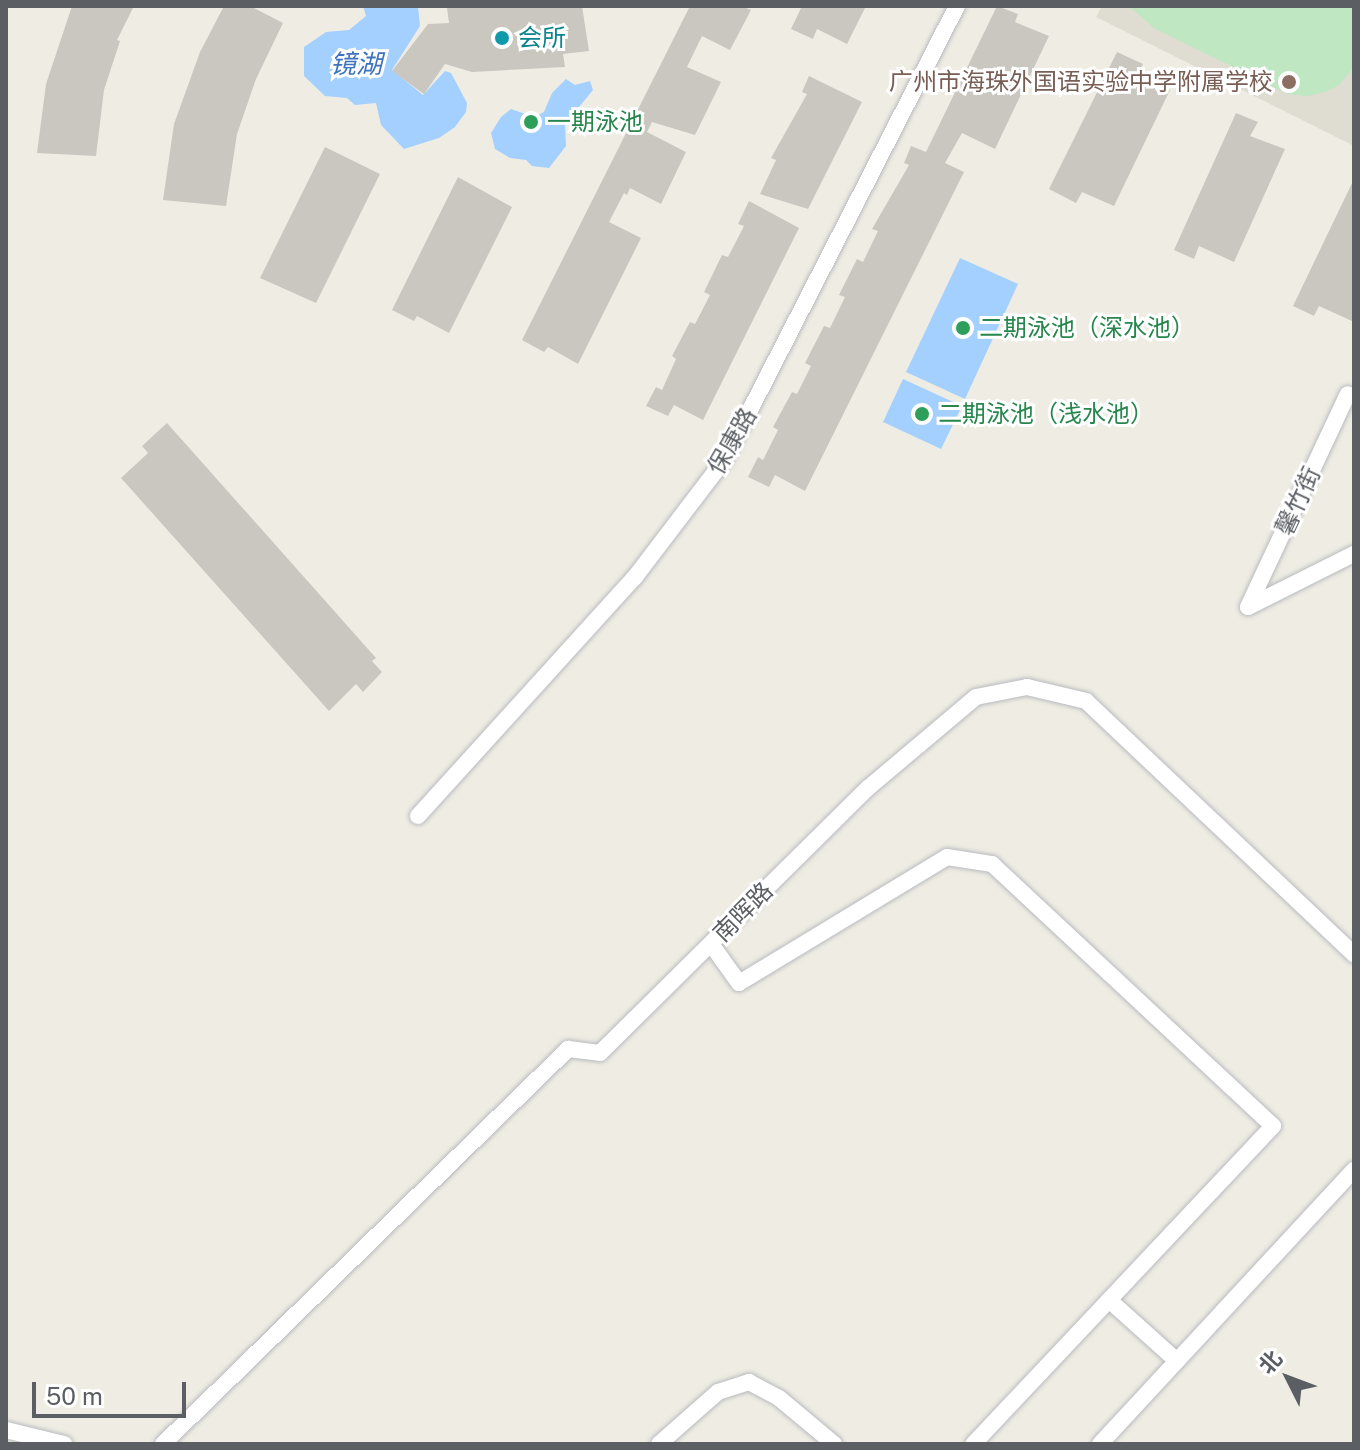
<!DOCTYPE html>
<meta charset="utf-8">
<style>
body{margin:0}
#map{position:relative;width:1360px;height:1450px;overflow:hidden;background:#efede3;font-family:"Public Sans","Noto Sans SC",sans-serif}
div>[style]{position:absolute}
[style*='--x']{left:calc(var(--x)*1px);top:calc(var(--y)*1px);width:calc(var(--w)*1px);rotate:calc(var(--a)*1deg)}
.education>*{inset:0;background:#dfdcd1}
.green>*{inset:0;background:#bee7c2}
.water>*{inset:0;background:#a3d0ff}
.building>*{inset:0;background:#c9c7c0}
.roads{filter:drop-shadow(0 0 2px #b8bbc0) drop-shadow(0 0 2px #b8bbc0)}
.street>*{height:16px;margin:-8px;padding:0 8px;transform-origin:8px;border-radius:8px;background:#fff}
.dots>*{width:22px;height:22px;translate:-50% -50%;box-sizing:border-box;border:4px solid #fff;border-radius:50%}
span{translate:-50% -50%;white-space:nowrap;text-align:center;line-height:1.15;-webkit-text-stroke:6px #fff;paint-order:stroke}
.culture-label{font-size:24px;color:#0d838f}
.left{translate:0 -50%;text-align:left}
.education-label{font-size:24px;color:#785e54}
.right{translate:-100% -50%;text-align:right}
.leisure-label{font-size:24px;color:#27864d}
.street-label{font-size:24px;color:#5b5f64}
.water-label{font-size:26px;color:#3e73be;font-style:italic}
.frame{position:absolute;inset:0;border:8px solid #5b5f64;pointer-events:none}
.north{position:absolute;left:1248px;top:1338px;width:80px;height:80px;-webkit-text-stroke:6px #fff;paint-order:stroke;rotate:312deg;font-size:22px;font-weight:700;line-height:32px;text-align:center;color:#5b5f64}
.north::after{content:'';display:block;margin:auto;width:28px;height:36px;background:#5b5f64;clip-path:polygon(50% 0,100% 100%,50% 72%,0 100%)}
.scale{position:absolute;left:32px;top:1382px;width:154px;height:36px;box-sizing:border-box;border:4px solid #5b5f64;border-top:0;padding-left:10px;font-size:24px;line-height:28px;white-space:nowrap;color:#5b5f64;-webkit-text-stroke:6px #fff;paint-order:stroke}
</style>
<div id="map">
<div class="education">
<div style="clip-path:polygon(1102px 6px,1354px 6px,1354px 146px,1096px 17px)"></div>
</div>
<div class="green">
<div style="clip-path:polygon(1129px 6px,1352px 6px,1354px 67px,1339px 85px,1325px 92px,1307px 96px,1288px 94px,1154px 28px)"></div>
</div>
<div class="water">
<div style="clip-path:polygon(363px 6px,418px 6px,420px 26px,392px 70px,423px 95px,445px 71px,451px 73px,467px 103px,466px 112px,455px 127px,439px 138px,404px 149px,381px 125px,376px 103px,355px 105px,347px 98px,325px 96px,304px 76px,304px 47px,326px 32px,349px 30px,366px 16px)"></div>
<div style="clip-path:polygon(566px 79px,575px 85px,590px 81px,593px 90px,565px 124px,566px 146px,549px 168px,532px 166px,526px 160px,510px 158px,495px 149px,491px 133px,501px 117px,511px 109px,534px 117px,544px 112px,552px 93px)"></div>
<div style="clip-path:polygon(960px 258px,1018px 284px,965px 399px,906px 372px)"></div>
<div style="clip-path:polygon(903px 379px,962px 406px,941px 449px,883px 422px)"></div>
</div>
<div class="building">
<div style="clip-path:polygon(72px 6px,134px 6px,117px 40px,120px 41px,104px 90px,96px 156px,37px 153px,46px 84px)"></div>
<div style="clip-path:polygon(224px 6px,250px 6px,283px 23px,256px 79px,237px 134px,226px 206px,163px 200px,174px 124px,200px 52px)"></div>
<div style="clip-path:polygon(459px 6px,582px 6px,589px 51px,563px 54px,565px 67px,472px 72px,445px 64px,424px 94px,392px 71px,428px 24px,449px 23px,447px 8px)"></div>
<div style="clip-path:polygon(690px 6px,741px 6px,751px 10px,730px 50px,702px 36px,687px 67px,721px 82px,695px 135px,652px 122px,647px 132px,686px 152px,661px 204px,630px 188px,627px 195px,624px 193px,609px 222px,641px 238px,578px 364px,548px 347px,544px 352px,522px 340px)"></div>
<div style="clip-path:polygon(802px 6px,866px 6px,847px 44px,817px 29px,813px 39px,791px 29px)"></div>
<div style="clip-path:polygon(997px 6px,1018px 14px,1015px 22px,1049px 36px,995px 149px,962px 133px,945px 163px,964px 172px,805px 491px,775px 475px,769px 487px,748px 477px,758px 457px,763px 460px,778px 430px,773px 427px,792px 392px,797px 394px,811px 366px,805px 363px,824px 326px,830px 328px,845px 297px,839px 295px,857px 259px,863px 262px,878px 231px,872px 229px,909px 165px,904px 163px,911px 146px,926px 152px)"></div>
<div style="clip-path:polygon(1117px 52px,1143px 64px,1137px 77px,1170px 90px,1114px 206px,1082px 192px,1076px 203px,1049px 189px)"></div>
<div style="clip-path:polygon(809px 76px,862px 102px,808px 209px,760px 194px,776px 160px,771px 158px,807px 94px,802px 92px)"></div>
<div style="clip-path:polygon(1236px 113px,1258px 122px,1250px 136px,1285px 149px,1234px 262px,1199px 246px,1194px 259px,1174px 250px)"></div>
<div style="clip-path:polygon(325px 147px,380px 174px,316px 303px,260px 278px)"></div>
<div style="clip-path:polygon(458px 177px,512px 207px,449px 333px,417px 316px,414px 321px,392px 310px)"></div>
<div style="clip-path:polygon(1354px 179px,1354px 322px,1319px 306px,1314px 316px,1293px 306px)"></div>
<div style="clip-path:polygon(749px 201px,799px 228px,703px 420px,674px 405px,668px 416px,646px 406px,656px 387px,662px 390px,676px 359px,672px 356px,690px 322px,695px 324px,710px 295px,704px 292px,722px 255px,728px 257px,744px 226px,738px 224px)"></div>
<div style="clip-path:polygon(167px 423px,376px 658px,372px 661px,382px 672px,363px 692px,356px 684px,329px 711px,121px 478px,148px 453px,142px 446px)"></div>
</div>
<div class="roads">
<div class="street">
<div style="--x:1248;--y:607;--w:235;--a:-64.9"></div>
<div style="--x:1248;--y:607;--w:119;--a:-26.6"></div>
<div style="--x:418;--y:816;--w:323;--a:-47.8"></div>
<div style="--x:635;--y:577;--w:148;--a:-52.7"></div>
<div style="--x:725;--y:459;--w:509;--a:-62.88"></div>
<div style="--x:711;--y:944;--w:48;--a:54.3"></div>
<div style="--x:739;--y:983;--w:243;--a:-31.2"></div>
<div style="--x:947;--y:857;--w:46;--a:8.8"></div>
<div style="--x:992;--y:864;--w:384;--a:43"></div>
<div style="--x:1273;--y:1126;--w:437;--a:133.3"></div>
<div style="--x:1109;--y:1300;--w:91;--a:41.9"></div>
<div style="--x:6;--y:1430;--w:60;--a:13.6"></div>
<div style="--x:163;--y:1444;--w:566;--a:-44.28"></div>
<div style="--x:568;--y:1049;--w:32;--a:7"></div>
<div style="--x:600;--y:1053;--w:377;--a:-44.7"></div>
<div style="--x:868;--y:788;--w:141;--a:-40.1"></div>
<div style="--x:976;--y:697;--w:52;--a:-11.1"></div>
<div style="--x:1027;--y:687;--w:61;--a:13.3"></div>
<div style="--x:1086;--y:701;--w:369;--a:43.4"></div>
<div style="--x:659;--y:1444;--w:79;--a:-41.4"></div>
<div style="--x:718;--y:1392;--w:33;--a:-18"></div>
<div style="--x:749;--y:1382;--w:34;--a:28"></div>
<div style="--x:779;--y:1398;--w:72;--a:39.9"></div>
<div style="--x:1100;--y:1444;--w:374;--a:-47.2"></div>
</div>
</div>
<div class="dots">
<div style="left:502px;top:38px;background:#0f9aa8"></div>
<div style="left:1289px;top:82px;background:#8d6e63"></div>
<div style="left:531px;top:122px;background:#2e9e5b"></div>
<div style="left:963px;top:328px;background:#2e9e5b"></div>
<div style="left:922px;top:414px;background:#2e9e5b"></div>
</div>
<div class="culture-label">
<span class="left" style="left:518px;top:38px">会所</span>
</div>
<div class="education-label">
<span class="right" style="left:1273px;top:82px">广州市海珠外国语实验中学附属学校</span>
</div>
<div class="leisure-label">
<span class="left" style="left:547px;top:122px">一期泳池</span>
<span class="left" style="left:979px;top:328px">二期泳池（深水池）</span>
<span class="left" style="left:938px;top:414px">二期泳池（浅水池）</span>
</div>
<div class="street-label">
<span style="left:732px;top:441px;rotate:-60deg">保康路</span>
<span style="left:1298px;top:501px;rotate:-65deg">馨竹街</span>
<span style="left:743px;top:912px;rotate:-45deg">南晖路</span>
</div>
<div class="water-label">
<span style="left:356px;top:64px">镜湖</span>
</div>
<div class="frame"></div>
<div class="north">北</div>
<div class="scale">50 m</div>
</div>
